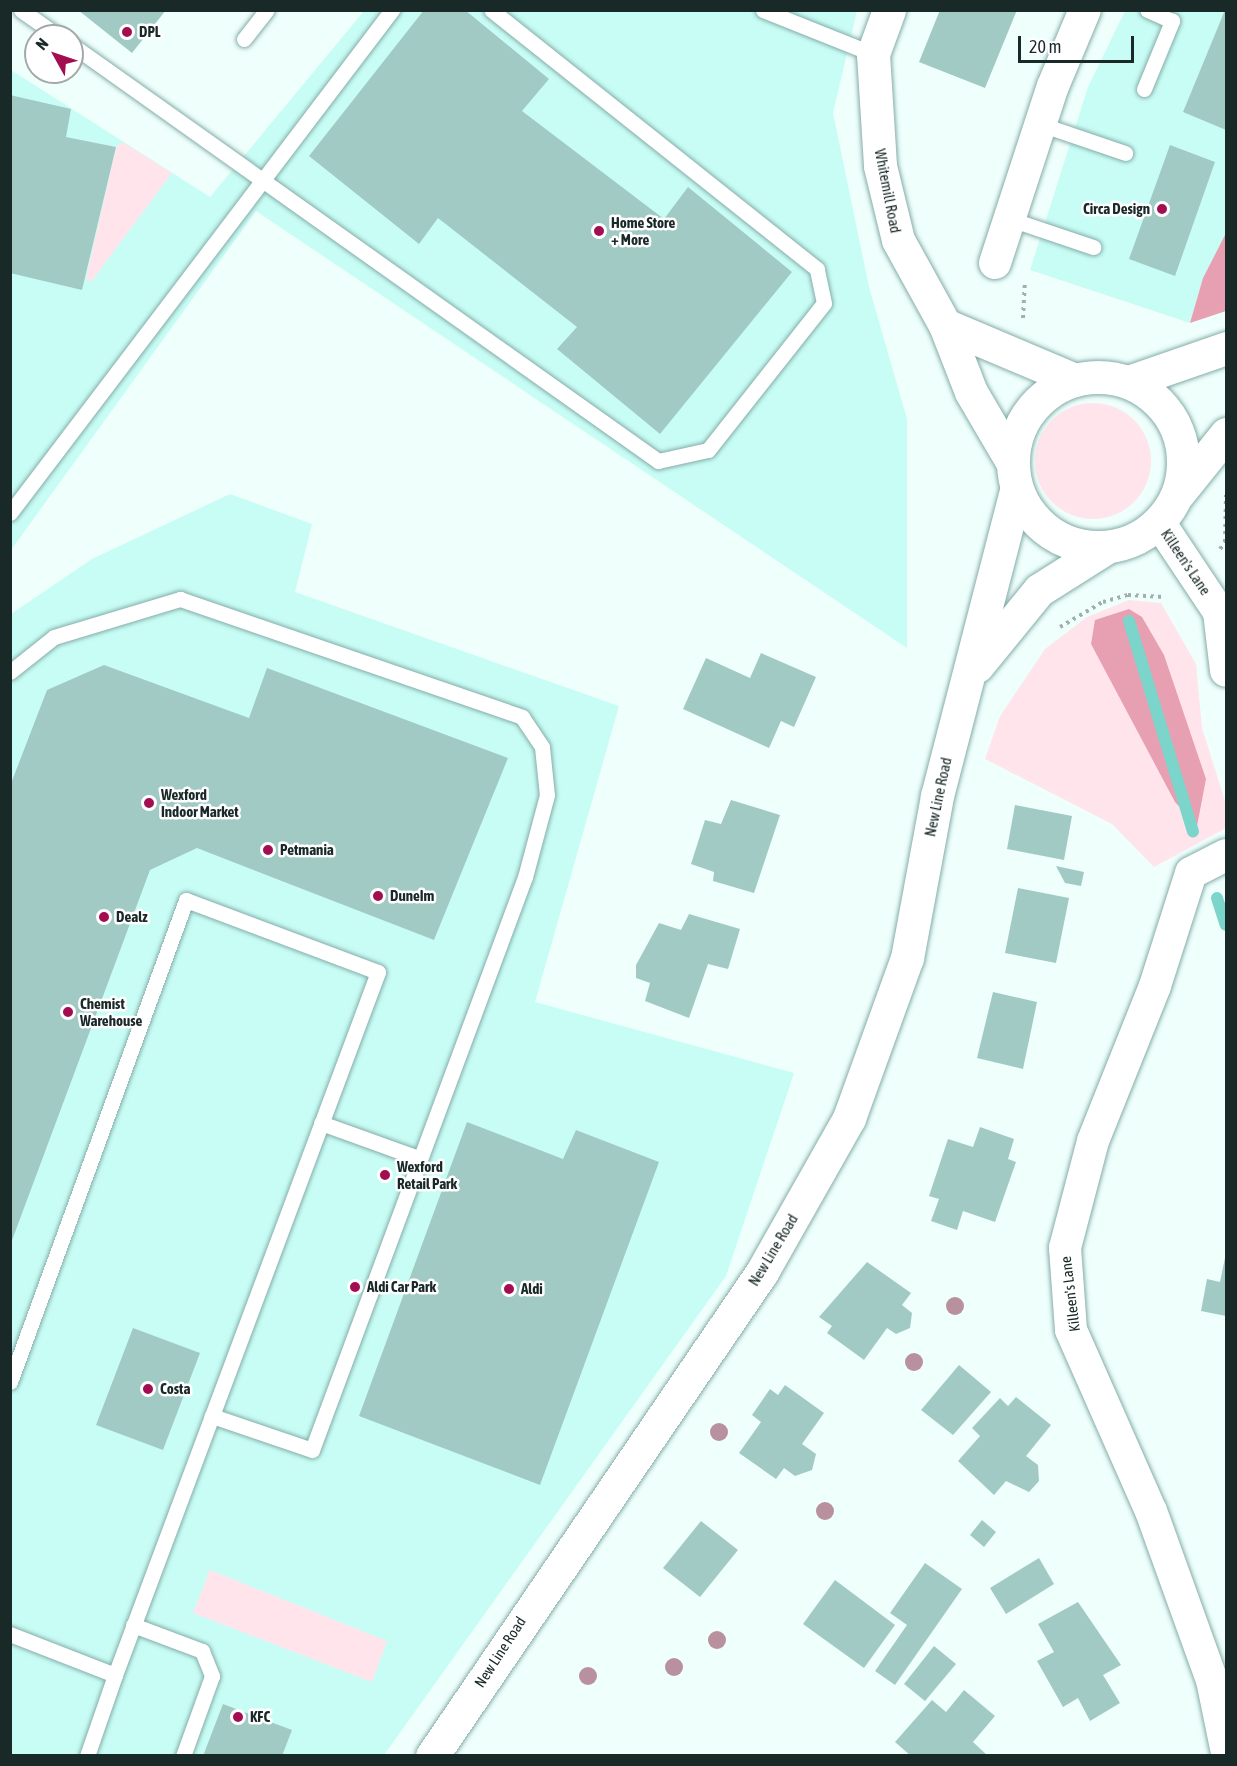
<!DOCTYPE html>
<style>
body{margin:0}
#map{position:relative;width:1237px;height:1766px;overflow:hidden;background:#eefffc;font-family:"Asap Condensed",sans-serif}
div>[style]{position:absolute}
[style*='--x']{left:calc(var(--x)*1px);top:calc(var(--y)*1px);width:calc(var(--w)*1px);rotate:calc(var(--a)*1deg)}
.built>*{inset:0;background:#c8fdf6}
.green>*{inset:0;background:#ffe5eb}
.round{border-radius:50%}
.forest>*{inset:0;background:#e79fb2}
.stream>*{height:12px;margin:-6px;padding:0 6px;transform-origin:6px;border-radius:6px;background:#7bd5cb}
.building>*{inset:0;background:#a2cac5}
.path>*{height:4px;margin-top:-2px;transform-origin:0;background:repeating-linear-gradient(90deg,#9fb0ad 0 3px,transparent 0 7.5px)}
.roads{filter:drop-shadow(0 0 2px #85ada8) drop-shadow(0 0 2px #85ada8)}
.service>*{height:15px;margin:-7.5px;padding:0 7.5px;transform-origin:7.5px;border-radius:7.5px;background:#fff}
.minor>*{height:32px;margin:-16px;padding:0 16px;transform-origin:16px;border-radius:16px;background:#fff}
.tertiary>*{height:33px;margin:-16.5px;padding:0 16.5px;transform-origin:16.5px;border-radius:16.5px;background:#fff}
.secondary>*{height:33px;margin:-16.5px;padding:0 16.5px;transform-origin:16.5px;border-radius:16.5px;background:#fff}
.secondary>.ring{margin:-16.5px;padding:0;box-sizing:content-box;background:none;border:33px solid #fff;border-radius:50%}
.trees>*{width:18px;height:18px;margin:-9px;border-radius:50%;background:#b8909e}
.dots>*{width:16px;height:16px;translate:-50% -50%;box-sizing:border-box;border:3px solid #fff;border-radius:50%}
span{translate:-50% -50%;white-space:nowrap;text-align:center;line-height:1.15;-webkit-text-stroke:5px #fff;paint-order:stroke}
.poi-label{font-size:15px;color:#192928;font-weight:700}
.left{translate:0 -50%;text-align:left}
.right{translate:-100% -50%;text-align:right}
.street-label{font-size:15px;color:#192928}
.frame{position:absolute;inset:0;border:12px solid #192928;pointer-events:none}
.north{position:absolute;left:24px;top:24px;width:60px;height:60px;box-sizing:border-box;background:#fff;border:2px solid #a3a9a9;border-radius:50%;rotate:310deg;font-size:16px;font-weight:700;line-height:24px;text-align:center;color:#192928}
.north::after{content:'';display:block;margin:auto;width:21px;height:27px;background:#a20e51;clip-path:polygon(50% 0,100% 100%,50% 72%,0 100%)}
.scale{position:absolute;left:1018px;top:36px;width:116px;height:27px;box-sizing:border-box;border:3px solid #192928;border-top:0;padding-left:8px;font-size:18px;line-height:21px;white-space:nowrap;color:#192928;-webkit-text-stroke:4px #fff;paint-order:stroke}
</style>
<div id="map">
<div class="built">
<div style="clip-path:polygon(364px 11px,857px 11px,833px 113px,869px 287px,907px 419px,907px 648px,256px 211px,11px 550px,11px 70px,210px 197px)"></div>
<div style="clip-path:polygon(1125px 11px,1226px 11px,1226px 233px,1203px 278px,1190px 323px,1030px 270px,1088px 87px)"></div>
<div style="clip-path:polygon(230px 494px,312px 524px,295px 592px,619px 706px,535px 1002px,794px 1073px,726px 1276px,384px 1755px,11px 1756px,11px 614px,92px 559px)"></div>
</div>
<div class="green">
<div style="clip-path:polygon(123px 142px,172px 173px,91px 282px,86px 278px,116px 147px)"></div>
<div class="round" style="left:1035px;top:403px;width:116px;height:116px"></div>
<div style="clip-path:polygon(1129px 600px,1161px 603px,1196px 664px,1202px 728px,1226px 804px,1226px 828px,1154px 867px,1112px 824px,985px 759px,1000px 716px,1045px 649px,1087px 617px)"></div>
<div style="clip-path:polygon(210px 1570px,387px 1641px,372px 1682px,193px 1613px)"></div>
</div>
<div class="forest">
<div style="clip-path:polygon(1226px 233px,1226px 311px,1190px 323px,1203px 278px)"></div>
<div style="clip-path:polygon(1129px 609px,1142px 617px,1164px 655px,1206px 779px,1197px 826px,1175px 802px,1091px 644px,1095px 620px)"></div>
</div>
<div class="stream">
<div style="--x:1129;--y:621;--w:220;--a:73.1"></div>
<div style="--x:1217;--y:898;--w:28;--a:72"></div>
</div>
<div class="building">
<div style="clip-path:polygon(78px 10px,166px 10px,132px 53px)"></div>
<div style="clip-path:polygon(424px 10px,465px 10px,549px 79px,522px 111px,664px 219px,688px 187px,792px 272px,660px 434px,557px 349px,577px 327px,438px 218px,419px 244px,309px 156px)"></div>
<div style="clip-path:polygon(940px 10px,1017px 10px,985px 88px,919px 62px)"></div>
<div style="clip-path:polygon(1225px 10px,1226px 10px,1226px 130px,1183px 112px)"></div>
<div style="clip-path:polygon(10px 95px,71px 109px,66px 137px,116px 147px,82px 290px,10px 273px)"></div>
<div style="clip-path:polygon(1170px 145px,1215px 162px,1175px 276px,1129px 259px)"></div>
<div style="clip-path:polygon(761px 653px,816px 677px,794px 727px,781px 721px,769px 748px,683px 709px,706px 658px,750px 678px)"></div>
<div style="clip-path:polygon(104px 665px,249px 718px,267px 668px,508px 758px,434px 940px,197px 848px,150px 870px,11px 1243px,10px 786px,47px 690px)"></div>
<div style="clip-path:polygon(731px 800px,780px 815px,754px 893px,713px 881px,714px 872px,691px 864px,705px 820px,721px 824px)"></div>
<div style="clip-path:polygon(1015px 805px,1072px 816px,1064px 860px,1007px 849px)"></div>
<div style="clip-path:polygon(1056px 866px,1084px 872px,1081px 886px,1065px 883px)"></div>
<div style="clip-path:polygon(1018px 888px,1069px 898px,1056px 963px,1005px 953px)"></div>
<div style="clip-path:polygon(689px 914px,740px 929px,728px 969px,708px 964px,689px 1018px,645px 1001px,650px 983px,636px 978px,636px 965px,659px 923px,681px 930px)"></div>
<div style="clip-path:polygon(993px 992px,1037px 1002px,1023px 1069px,977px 1058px)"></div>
<div style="clip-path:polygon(467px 1122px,563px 1159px,576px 1130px,659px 1162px,540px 1485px,359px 1416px)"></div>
<div style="clip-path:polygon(980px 1127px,1014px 1139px,1008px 1159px,1016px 1162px,995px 1222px,963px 1211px,957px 1230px,931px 1221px,939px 1199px,929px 1196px,948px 1139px,973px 1147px)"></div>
<div style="clip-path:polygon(1226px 1253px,1226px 1316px,1201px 1311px,1207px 1279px,1220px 1282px)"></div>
<div style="clip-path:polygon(867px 1262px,911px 1293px,902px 1305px,912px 1313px,910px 1328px,896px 1334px,887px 1328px,864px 1360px,827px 1333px,832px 1326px,819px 1317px)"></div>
<div style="clip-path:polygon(133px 1328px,200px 1353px,163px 1450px,96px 1425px)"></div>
<div style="clip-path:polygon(959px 1365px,991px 1392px,953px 1435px,921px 1410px)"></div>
<div style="clip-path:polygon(785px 1385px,824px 1413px,802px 1444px,816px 1454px,812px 1470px,795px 1476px,784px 1468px,776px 1479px,739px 1453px,761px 1422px,752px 1415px,770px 1389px,778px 1395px)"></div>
<div style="clip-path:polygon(1016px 1397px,1051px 1425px,1026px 1456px,1038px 1465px,1039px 1481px,1029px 1492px,1006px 1481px,994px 1495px,958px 1461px,980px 1436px,972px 1428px,1000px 1398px,1008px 1406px)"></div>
<div style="clip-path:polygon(982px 1520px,996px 1532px,984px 1547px,970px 1535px)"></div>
<div style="clip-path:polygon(701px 1521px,738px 1550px,700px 1597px,663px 1568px)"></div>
<div style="clip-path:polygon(1039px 1558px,1054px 1584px,1006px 1614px,990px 1588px)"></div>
<div style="clip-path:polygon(925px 1563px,962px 1589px,895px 1685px,875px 1671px,907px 1625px,890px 1613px)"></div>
<div style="clip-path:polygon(835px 1580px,895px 1625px,864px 1668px,803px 1624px)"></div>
<div style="clip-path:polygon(1078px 1602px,1121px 1665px,1103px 1675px,1120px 1703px,1090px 1721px,1078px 1698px,1063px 1707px,1037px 1661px,1054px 1652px,1038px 1624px)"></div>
<div style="clip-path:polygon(934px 1646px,956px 1664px,925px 1701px,904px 1684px)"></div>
<div style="clip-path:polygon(964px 1690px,995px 1716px,973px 1742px,988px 1756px,911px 1756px,895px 1742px,932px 1700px,946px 1712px)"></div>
<div style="clip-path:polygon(223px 1704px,292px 1730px,282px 1756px,203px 1756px)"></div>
</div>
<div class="path">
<div style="--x:1023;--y:318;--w:34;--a:-87"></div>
<div style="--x:1220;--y:549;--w:9;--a:-54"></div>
<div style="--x:1225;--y:542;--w:47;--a:-88.8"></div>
<div style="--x:1060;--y:627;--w:50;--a:-30.2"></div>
<div style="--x:1103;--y:602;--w:26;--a:-16"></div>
<div style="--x:1128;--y:595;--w:36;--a:3"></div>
</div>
<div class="roads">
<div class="service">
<div style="--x:21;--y:10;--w:45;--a:35.1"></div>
<div style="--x:763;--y:10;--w:118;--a:21.8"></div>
<div style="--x:244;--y:39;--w:37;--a:-52"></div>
<div style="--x:72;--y:45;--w:719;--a:35.37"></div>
<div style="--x:658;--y:461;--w:51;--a:-12.4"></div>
<div style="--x:708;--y:450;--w:187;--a:-51.7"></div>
<div style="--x:824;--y:303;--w:35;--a:-102"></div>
<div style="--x:817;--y:269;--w:416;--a:-141.5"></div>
<div style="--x:1144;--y:89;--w:74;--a:-67.6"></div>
<div style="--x:1172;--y:21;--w:27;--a:-156"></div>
<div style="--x:1040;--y:124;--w:90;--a:18.8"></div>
<div style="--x:1010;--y:219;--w:88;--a:18.6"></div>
<div style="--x:10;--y:513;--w:632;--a:-52.79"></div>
<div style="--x:10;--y:672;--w:56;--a:-38.5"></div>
<div style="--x:54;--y:637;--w:132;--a:-16.8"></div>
<div style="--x:180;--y:599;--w:362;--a:19"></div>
<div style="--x:522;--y:717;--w:36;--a:56"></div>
<div style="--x:542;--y:747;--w:48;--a:84.1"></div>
<div style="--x:547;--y:795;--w:85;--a:105"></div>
<div style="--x:525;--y:877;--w:611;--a:110.39"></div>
<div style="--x:312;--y:1450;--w:106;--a:-161.2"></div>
<div style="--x:321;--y:1123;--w:103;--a:19.8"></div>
<div style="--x:10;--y:1382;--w:513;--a:-69.94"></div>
<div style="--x:186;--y:900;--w:205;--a:20.6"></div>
<div style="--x:378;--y:972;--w:751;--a:110.51"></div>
<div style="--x:115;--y:1675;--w:113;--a:-158.7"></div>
<div style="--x:133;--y:1625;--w:74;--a:20.6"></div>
<div style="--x:202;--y:1651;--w:27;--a:68"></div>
<div style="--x:212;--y:1676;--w:85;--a:109.9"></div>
<div style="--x:87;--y:1756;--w:86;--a:-70.9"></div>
</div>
<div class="minor">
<div style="--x:995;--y:263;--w:186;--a:-71.9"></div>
<div style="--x:1053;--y:86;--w:82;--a:-67.2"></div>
<div style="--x:1159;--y:522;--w:108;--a:56.3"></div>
<div style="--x:1219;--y:612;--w:59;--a:83.2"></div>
<div style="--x:1226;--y:855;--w:39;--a:153"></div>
<div style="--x:1191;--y:873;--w:119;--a:107.7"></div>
<div style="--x:1155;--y:986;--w:167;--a:111.8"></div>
<div style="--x:1093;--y:1141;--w:111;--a:104.7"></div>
<div style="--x:1065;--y:1248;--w:82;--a:85.8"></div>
<div style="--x:1071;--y:1330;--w:198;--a:66.2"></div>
<div style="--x:1151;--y:1511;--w:180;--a:70.2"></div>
<div style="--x:1212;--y:1680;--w:69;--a:78.4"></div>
</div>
<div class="tertiary">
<div style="--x:889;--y:10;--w:47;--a:110"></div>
<div style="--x:873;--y:54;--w:112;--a:86.4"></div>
<div style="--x:880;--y:166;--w:76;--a:76.3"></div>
<div style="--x:898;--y:240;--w:97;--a:61.1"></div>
<div style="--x:945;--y:325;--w:72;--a:68.8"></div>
<div style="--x:971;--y:392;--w:81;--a:59.6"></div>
<div style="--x:945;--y:325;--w:141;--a:22.9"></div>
</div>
<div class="secondary">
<div class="ring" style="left:1013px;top:377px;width:137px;height:137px"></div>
<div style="--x:1128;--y:382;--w:104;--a:-19.1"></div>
<div style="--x:1178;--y:494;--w:77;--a:-51.3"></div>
<div style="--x:977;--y:666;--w:98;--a:-50.8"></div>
<div style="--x:1039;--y:590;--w:80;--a:-32.3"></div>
<div style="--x:432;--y:1756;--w:586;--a:-55.71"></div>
<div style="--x:762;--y:1272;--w:177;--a:-60.5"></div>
<div style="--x:849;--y:1118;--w:170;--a:-70.1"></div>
<div style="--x:907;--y:958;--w:165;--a:-79.5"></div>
<div style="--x:937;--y:796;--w:316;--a:-75.5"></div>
</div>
</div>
<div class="trees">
<div style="left:955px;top:1306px"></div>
<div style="left:914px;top:1362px"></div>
<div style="left:719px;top:1432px"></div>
<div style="left:825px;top:1511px"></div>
<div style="left:717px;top:1640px"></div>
<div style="left:674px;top:1667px"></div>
<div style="left:588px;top:1676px"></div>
</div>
<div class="dots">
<div style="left:127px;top:32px;background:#a20e51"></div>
<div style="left:1162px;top:209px;background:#a20e51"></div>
<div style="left:599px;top:231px;background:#a20e51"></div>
<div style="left:149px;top:803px;background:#a20e51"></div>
<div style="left:268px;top:850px;background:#a20e51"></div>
<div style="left:378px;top:896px;background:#a20e51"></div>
<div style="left:104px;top:917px;background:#a20e51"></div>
<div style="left:68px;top:1012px;background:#a20e51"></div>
<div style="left:385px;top:1175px;background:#a20e51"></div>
<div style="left:355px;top:1287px;background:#a20e51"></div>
<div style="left:509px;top:1289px;background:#a20e51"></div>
<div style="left:148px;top:1389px;background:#a20e51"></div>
<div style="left:238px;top:1717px;background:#a20e51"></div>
</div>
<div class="poi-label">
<span class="left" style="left:139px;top:32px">DPL</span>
<span class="right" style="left:1150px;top:209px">Circa Design</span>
<span class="left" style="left:611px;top:231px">Home Store<br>+ More</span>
<span class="left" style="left:161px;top:803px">Wexford<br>Indoor Market</span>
<span class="left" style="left:280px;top:850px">Petmania</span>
<span class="left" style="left:390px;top:896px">DuneIm</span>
<span class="left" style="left:116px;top:917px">Dealz</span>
<span class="left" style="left:80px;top:1012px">Chemist<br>Warehouse</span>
<span class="left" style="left:397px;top:1175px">Wexford<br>Retail Park</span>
<span class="left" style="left:367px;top:1287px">Aldi Car Park</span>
<span class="left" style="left:521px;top:1289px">Aldi</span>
<span class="left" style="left:160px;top:1389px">Costa</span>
<span class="left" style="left:250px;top:1717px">KFC</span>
</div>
<div class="street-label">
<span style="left:888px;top:191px;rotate:79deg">Whitemill Road</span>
<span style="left:1186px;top:562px;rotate:56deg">Killeen's Lane</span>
<span style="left:938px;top:797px;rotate:-78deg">New Line Road</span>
<span style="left:773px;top:1250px;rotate:-59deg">New Line Road</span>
<span style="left:1070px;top:1294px;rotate:-97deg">Killeen's Lane</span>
<span style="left:500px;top:1652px;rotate:-57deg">New Line Road</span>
</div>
<div class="frame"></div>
<div class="north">N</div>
<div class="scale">20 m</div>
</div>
